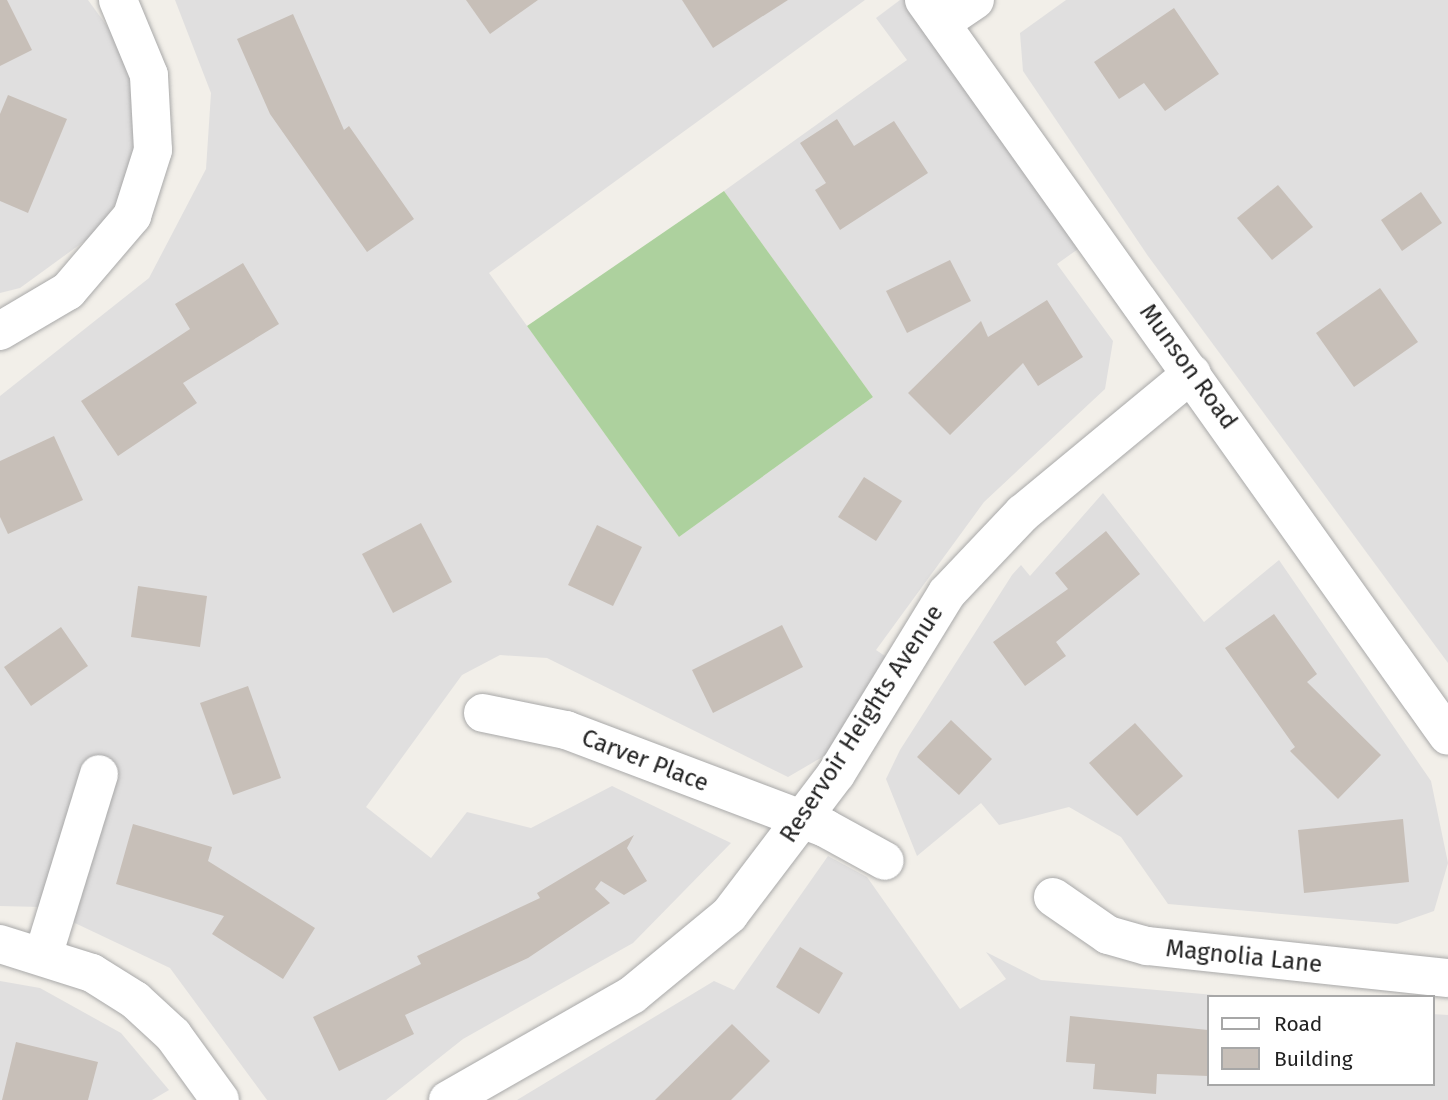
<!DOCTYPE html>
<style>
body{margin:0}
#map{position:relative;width:1448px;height:1100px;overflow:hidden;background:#f2efe9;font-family:"Fira Sans",sans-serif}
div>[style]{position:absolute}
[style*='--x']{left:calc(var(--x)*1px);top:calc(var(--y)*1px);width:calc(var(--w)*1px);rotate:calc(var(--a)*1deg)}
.residential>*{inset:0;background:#e0dfdf}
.forest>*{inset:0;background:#add19e}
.building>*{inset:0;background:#c7bfb8}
.roads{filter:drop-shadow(0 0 2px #a9a9a9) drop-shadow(0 0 2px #a9a9a9)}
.minor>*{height:38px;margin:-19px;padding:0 19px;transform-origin:19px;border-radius:19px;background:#fff}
span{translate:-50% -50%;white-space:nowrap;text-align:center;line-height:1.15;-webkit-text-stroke:6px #fff;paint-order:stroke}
.street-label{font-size:24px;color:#222}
.legend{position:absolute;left:1207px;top:995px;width:228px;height:91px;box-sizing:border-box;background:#fff;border:2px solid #a7a7a7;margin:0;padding:9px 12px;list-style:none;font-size:21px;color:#222}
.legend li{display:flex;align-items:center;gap:14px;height:35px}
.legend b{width:35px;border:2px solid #a7a7a7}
</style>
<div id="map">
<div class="residential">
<div style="clip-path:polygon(0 0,88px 0,126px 52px,141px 127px,129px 183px,97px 232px,20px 288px,0 293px)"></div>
<div style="clip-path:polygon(175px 0,865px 0,489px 273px,679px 537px,873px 397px,724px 191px,907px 60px,876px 18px,900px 0,938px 0,1106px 229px,1057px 264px,1113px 341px,1105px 389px,984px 502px,876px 650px,888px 658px,831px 752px,788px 777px,547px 658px,500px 655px,462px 675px,366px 807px,431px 858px,467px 812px,531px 828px,612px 786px,731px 843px,633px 943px,463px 1039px,386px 1100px,267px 1100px,170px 968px,41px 907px,0 906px,0 396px,149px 278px,206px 169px,211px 93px)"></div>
<div style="clip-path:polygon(1066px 0,1448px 0,1448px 663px,1148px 256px,1023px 71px,1020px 33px)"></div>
<div style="clip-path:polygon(1103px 493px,1204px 622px,1279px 560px,1431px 781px,1448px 863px,1434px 911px,1397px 924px,1168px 904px,1121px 837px,1069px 807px,999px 825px,981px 803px,917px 856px,886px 779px,900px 750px,1012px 575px,1021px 565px,1030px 576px)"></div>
<div style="clip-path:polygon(828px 856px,867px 877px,960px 1009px,1006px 979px,986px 952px,1041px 980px,1238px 997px,1208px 997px,1208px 1084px,1432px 1084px,1432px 1014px,1448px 1015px,1448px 1100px,517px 1100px,714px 981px,734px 990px)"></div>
<div style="clip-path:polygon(0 981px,40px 988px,121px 1033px,169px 1090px,152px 1100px,0 1100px)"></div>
</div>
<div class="forest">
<div style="clip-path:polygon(724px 191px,873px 397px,679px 537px,527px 326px)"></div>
</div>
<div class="building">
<div style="clip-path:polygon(0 0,7px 0,32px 50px,0 66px)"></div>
<div style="clip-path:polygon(466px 0,538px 0,490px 34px)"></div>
<div style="clip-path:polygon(682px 0,788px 0,713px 48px)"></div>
<div style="clip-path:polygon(1174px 8px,1219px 74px,1165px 111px,1144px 83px,1119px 99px,1094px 62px)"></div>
<div style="clip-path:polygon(293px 14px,344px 130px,349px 126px,414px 219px,367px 252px,270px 114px,237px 39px)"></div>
<div style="clip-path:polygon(8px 95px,67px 119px,28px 213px,0 201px,0 114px)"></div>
<div style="clip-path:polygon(837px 119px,854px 146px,894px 121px,928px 173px,840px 230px,815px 190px,826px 183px,800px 143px)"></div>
<div style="clip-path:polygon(1278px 185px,1313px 227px,1272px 260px,1237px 218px)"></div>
<div style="clip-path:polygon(1421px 192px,1442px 223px,1402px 251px,1381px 220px)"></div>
<div style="clip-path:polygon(950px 260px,971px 301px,907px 333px,886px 291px)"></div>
<div style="clip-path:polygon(243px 263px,279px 324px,183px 383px,197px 403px,118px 456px,81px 401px,190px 329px,175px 304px)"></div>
<div style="clip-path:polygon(1380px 288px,1418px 342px,1354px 387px,1316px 333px)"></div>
<div style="clip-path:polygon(1047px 300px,1083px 357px,1038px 386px,1023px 363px,950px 435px,908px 393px,981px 321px,988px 337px)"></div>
<div style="clip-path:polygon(54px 436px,83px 500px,8px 534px,0 517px,0 461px)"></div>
<div style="clip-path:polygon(864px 477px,902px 501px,876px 541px,838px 517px)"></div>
<div style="clip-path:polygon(421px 523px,452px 582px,393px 613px,362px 554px)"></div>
<div style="clip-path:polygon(597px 525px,642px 547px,613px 606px,568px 585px)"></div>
<div style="clip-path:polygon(1106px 531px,1140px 574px,1056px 642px,1066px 656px,1025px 686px,993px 642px,1068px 589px,1055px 573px)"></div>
<div style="clip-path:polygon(138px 586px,207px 596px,200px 647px,131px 637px)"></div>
<div style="clip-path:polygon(1274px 614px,1317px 674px,1307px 682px,1381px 755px,1338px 799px,1290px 751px,1295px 747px,1225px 648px)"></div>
<div style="clip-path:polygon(782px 625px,803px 667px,713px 713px,692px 670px)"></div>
<div style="clip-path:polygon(61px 627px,88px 666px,31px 706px,4px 667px)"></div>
<div style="clip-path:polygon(248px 686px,281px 778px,233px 795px,200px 703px)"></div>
<div style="clip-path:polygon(951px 720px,992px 759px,959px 795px,917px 757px)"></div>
<div style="clip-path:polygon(1135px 723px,1183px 776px,1137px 816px,1089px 763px)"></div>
<div style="clip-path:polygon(1403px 819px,1409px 882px,1304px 893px,1298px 830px)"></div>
<div style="clip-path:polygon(133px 824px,212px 847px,208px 861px,315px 928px,283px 979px,212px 934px,224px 916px,116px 884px)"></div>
<div style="clip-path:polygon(634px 835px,627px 848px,647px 881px,624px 895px,601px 881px,595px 889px,610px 903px,528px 958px,405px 1015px,414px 1034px,339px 1071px,313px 1017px,421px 964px,417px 956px,540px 898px,537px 893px)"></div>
<div style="clip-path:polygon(800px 947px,843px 973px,819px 1014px,776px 987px)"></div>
<div style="clip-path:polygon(1070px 1016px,1208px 1030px,1208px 1076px,1157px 1074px,1156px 1094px,1093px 1089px,1095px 1064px,1066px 1062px)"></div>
<div style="clip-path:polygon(732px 1024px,770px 1061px,731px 1100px,655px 1100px)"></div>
<div style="clip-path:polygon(16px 1042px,98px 1062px,88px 1100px,2px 1100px)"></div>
</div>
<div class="roads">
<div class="minor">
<div style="--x:924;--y:0;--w:903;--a:54.55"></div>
<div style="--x:941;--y:23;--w:41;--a:-34.1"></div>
<div style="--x:0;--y:331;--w:79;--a:-30.5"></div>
<div style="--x:68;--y:291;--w:99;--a:-49.5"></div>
<div style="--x:132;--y:216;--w:69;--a:-72.3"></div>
<div style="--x:153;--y:150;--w:75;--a:-93.1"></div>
<div style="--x:149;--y:75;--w:81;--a:-112.5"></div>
<div style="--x:483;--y:713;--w:85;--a:11.6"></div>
<div style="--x:566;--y:730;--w:277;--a:20.7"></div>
<div style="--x:825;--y:828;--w:68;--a:28.8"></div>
<div style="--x:1053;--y:897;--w:67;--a:34.6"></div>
<div style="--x:1108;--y:935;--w:41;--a:15.8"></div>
<div style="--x:1147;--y:946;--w:303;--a:6.1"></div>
<div style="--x:0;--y:944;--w:96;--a:17.5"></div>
<div style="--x:92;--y:973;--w:51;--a:32.1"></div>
<div style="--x:135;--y:1000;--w:52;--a:42.6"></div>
<div style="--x:173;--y:1035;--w:80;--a:54.1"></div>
<div style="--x:44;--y:953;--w:187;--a:-72.9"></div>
<div style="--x:448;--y:1100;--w:212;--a:-29.7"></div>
<div style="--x:632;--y:995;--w:126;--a:-39.5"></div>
<div style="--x:729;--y:915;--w:177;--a:-52.8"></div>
<div style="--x:836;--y:774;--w:212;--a:-58.5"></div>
<div style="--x:947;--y:593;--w:110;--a:-46.5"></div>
<div style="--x:1023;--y:513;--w:219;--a:-39.6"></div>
</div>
</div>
<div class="street-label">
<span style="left:1188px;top:367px;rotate:54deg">Munson Road</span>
<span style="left:862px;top:724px;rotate:-57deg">Reservoir Heights Avenue</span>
<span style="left:645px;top:761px;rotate:21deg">Carver Place</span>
<span style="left:1244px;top:957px;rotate:6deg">Magnolia Lane</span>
</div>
<ul class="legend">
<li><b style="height:9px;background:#fff"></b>Road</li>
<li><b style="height:19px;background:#c7bfb8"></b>Building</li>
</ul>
</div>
